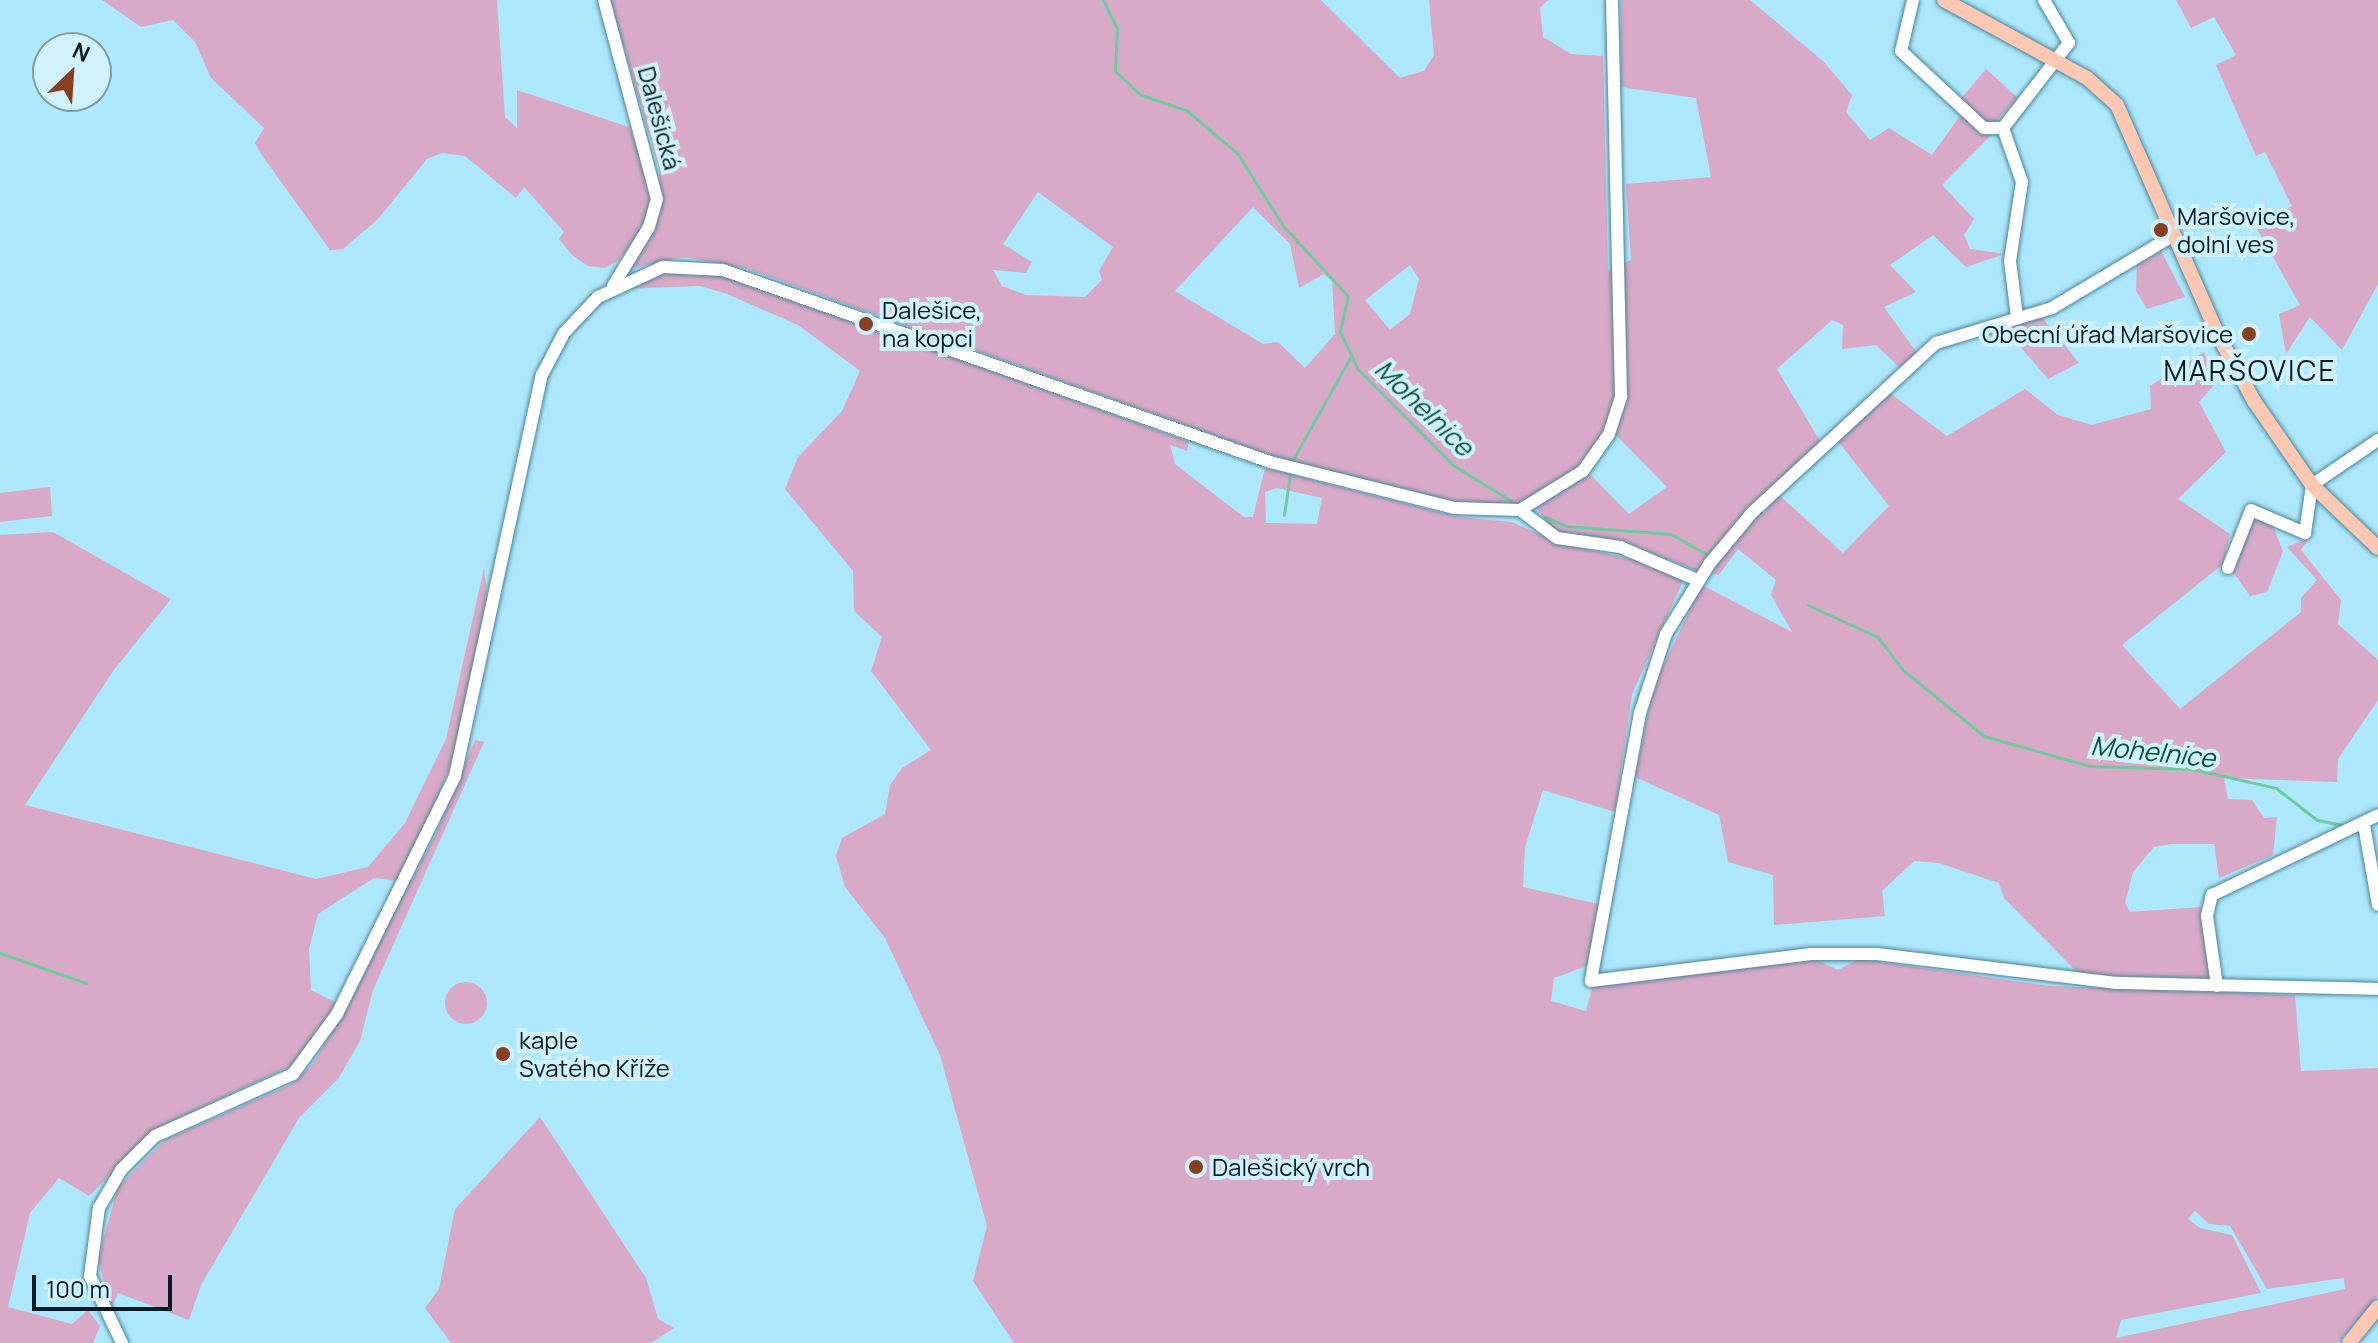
<!DOCTYPE html>
<meta charset="utf-8">
<style>
body{margin:0}
#map{position:relative;width:2378px;height:1343px;overflow:hidden;background:#ade8fd;font-family:Manrope,sans-serif}
div>[style]{position:absolute}
[style*='--x']{left:calc(var(--x)*1px);top:calc(var(--y)*1px);width:calc(var(--w)*1px);rotate:calc(var(--a)*1deg)}
.green>*{inset:0;background:#d9aac7}
.round{border-radius:50%}
.stream>*{height:3px;margin:-1.5px;padding:0 1.5px;transform-origin:1.5px;border-radius:1.5px;background:#6fca9e}
.roads{filter:drop-shadow(0 0 2px #4c8598) drop-shadow(0 0 2px #4c8598)}
.minor>*{height:12px;margin:-6px;padding:0 6px;transform-origin:6px;border-radius:6px;background:#fff}
.major>*{height:14px;margin:-7px;padding:0 7px;transform-origin:7px;border-radius:7px;background:#fec8b3}
.dots>*{width:22px;height:22px;translate:-50% -50%;box-sizing:border-box;border:4px solid #cff2fe;border-radius:50%}
span{translate:-50% -50%;white-space:nowrap;text-align:center;line-height:1.15;-webkit-text-stroke:8px #cff2fe;paint-order:stroke}
.street-label{font-size:24px;color:#041c23}
.poi-label{font-size:24px;color:#041c23}
.left{translate:0 -50%;text-align:left}
.right{translate:-100% -50%;text-align:right}
.water-label{font-size:26px;color:#085337;font-style:italic}
.quarter-label{font-size:28px;color:#041c23;letter-spacing:2px}
.north{position:absolute;left:32px;top:32px;width:80px;height:80px;box-sizing:border-box;background:#cff2fe;border:2px solid #7e9ca6;border-radius:50%;rotate:25deg;font-size:22px;font-weight:700;line-height:32px;text-align:center;color:#041c23}
.north::after{content:'';display:block;margin:auto;width:28px;height:36px;background:#873f22;clip-path:polygon(50% 0,100% 100%,50% 72%,0 100%)}
.scale{position:absolute;left:32px;top:1275px;width:140px;height:36px;box-sizing:border-box;border:4px solid #041c23;border-top:0;padding-left:10px;font-size:24px;line-height:28px;white-space:nowrap;color:#041c23;-webkit-text-stroke:6px #cff2fe;paint-order:stroke}
</style>
<div id="map">
<div class="green">
<div style="clip-path:polygon(102px 0,497px 0,505px 117px,517px 128px,517px 90px,629px 127px,654px 191px,649px 219px,619px 260px,605px 268px,588px 266px,572px 255px,559px 239px,564px 232px,524px 187px,516px 198px,465px 156px,442px 153px,427px 159px,378px 219px,343px 249px,330px 250px,261px 154px,255px 143px,264px 128px,211px 78px,195px 42px,173px 20px,141px 27px)"></div>
<div style="clip-path:polygon(evenodd,610px 0,1321px 0,1400px 78px,1424px 71px,1434px 55px,1429px 0,1548px 0,1540px 8px,1543px 37px,1571px 54px,1603px 56px,1608px 270px,1631px 260px,1626px 184px,1711px 177px,1696px 98px,1621px 87px,1621px 0,1750px 0,1823px 61px,1852px 95px,1846px 112px,1870px 140px,1889px 128px,1932px 155px,1962px 113px,1992px 134px,1942px 185px,1974px 219px,1964px 235px,1970px 249px,2005px 254px,1966px 267px,1933px 235px,1890px 265px,1916px 292px,1884px 307px,1917px 353px,1899px 367px,1876px 345px,1842px 349px,1843px 325px,1832px 320px,1777px 369px,1820px 441px,1752px 505px,1764px 513px,1778px 494px,1843px 553px,1889px 506px,1837px 440px,1890px 393px,1947px 436px,2025px 389px,2058px 415px,2092px 425px,2151px 409px,2150px 386px,2204px 352px,2216px 383px,2199px 402px,2226px 452px,2178px 499px,2230px 534px,2223px 564px,2122px 645px,2180px 709px,2301px 612px,2301px 598px,2317px 580px,2287px 547px,2310px 537px,2301px 550px,2341px 600px,2338px 624px,2378px 660px,2378px 700px,2338px 759px,2337px 782px,2224px 778px,2228px 799px,2252px 800px,2264px 818px,2277px 817px,2273px 855px,2219px 878px,2214px 844px,2171px 844px,2154px 847px,2133px 872px,2125px 903px,2130px 912px,2201px 907px,2211px 980px,2080px 975px,2004px 898px,1999px 883px,1939px 863px,1914px 861px,1882px 891px,1885px 916px,1774px 925px,1773px 875px,1728px 862px,1719px 815px,1635px 777px,1654px 685px,1702px 585px,1792px 632px,1771px 595px,1776px 580px,1738px 549px,1719px 575px,1695px 570px,1622px 541px,1552px 530px,1531px 500px,1502px 508px,1470px 505px,1284px 460px,745px 268px,685px 257px,628px 269px,661px 197px,659px 169px,610px 0,1038px 192px,1113px 247px,1099px 271px,1102px 280px,1085px 297px,1026px 295px,1002px 286px,993px 270px,1026px 273px,1032px 262px,1003px 244px,1038px 192px,610px 0,1253px 207px,1290px 244px,1299px 288px,1324px 274px,1332px 281px,1335px 334px,1305px 368px,1278px 342px,1263px 344px,1175px 291px,1253px 207px,610px 0,1410px 265px,1419px 279px,1410px 314px,1390px 330px,1365px 300px,1410px 265px,610px 0,1607px 426px,1667px 487px,1629px 514px,1581px 465px,1607px 426px)"></div>
<div style="clip-path:polygon(2176px 0,2378px 0,2378px 284px,2342px 350px,2310px 317px,2286px 354px,2279px 314px,2300px 305px,2256px 227px,2292px 206px,2265px 152px,2256px 156px,2216px 65px,2236px 55px,2214px 17px,2191px 28px)"></div>
<div style="clip-path:polygon(1986px 69px,2018px 98px,1991px 126px,1960px 100px)"></div>
<div style="clip-path:polygon(2161px 251px,2185px 297px,2147px 309px,2136px 291px,2137px 264px)"></div>
<div style="clip-path:polygon(evenodd,662px 272px,718px 272px,1189px 442px,1187px 451px,1170px 445px,1175px 464px,1244px 517px,1253px 517px,1265px 468px,1458px 517px,1512px 522px,1559px 543px,1663px 566px,1683px 581px,1632px 694px,1615px 812px,1543px 790px,1525px 847px,1523px 887px,1598px 904px,1587px 966px,1554px 978px,1551px 1001px,1586px 1011px,1593px 984px,1815px 959px,1838px 970px,1859px 959px,2049px 986px,2295px 995px,2301px 1071px,2378px 1068px,2378px 1296px,2337px 1343px,1014px 1343px,973px 1281px,987px 1226px,940px 1055px,885px 938px,845px 887px,836px 856px,842px 838px,885px 814px,890px 785px,902px 768px,931px 750px,871px 671px,882px 637px,854px 611px,853px 571px,785px 489px,798px 457px,842px 411px,860px 371px,798px 325px,727px 294px,700px 286px,621px 289px,662px 272px,1277px 488px,1322px 498px,1317px 524px,1266px 523px,1265px 492px,1277px 488px,662px 272px,2195px 1211px,2209px 1224px,2230px 1226px,2267px 1289px,2344px 1278px,2345px 1289px,2116px 1338px,2121px 1320px,2261px 1293px,2232px 1235px,2200px 1228px,2188px 1219px,2195px 1211px)"></div>
<div style="clip-path:polygon(2041px 316px,2079px 363px,2048px 379px,2002px 326px)"></div>
<div style="clip-path:polygon(50px 487px,52px 516px,0 522px,0 493px)"></div>
<div style="clip-path:polygon(2250px 516px,2272px 524px,2283px 551px,2267px 592px,2250px 596px,2231px 569px)"></div>
<div style="clip-path:polygon(53px 532px,171px 599px,113px 671px,25px 805px,316px 879px,368px 867px,405px 823px,446px 739px,484px 568px,488px 599px,454px 758px,426px 825px,396px 881px,374px 878px,318px 914px,309px 949px,311px 990px,339px 1004px,295px 1064px,155px 1129px,89px 1196px,59px 1178px,30px 1213px,8px 1307px,72px 1324px,88px 1310px,100px 1326px,93px 1343px,0 1343px,0 535px)"></div>
<div style="clip-path:polygon(475px 740px,484px 742px,373px 990px,360px 1041px,338px 1079px,299px 1118px,201px 1285px,189px 1320px,118px 1293px,111px 1310px,98px 1259px,118px 1187px,165px 1140px,290px 1085px,314px 1063px,436px 834px)"></div>
<div class="round" style="left:445px;top:982px;width:42px;height:42px"></div>
<div style="clip-path:polygon(540px 1117px,646px 1278px,658px 1319px,674px 1328px,651px 1343px,451px 1343px,425px 1308px,439px 1289px,455px 1209px)"></div>
</div>
<div class="stream">
<div style="--x:1103;--y:0;--w:32;--a:64"></div>
<div style="--x:1117;--y:29;--w:42;--a:92.7"></div>
<div style="--x:1115;--y:71;--w:35;--a:43"></div>
<div style="--x:1141;--y:95;--w:47;--a:18.4"></div>
<div style="--x:1186;--y:110;--w:67;--a:40.1"></div>
<div style="--x:1237;--y:153;--w:88;--a:57.6"></div>
<div style="--x:1284;--y:227;--w:94;--a:47.2"></div>
<div style="--x:1348;--y:296;--w:37;--a:103"></div>
<div style="--x:1340;--y:332;--w:41;--a:64.1"></div>
<div style="--x:1358;--y:369;--w:135;--a:45.3"></div>
<div style="--x:1453;--y:465;--w:68;--a:31.8"></div>
<div style="--x:1291;--y:463;--w:120;--a:-60.7"></div>
<div style="--x:1284;--y:515;--w:41;--a:-81.7"></div>
<div style="--x:1545;--y:517;--w:23;--a:23"></div>
<div style="--x:1566;--y:526;--w:105;--a:4.4"></div>
<div style="--x:1671;--y:534;--w:40;--a:29.7"></div>
<div style="--x:1808;--y:605;--w:77;--a:24.6"></div>
<div style="--x:1878;--y:637;--w:41;--a:52.9"></div>
<div style="--x:1903;--y:670;--w:104;--a:39.2"></div>
<div style="--x:1984;--y:736;--w:109;--a:15.9"></div>
<div style="--x:2089;--y:766;--w:103;--a:1.7"></div>
<div style="--x:2192;--y:769;--w:86;--a:12.7"></div>
<div style="--x:2276;--y:788;--w:52;--a:38"></div>
<div style="--x:2317;--y:820;--w:25;--a:11"></div>
<div style="--x:0;--y:953;--w:91;--a:19.2"></div>
</div>
<div class="roads">
<div class="minor">
<div style="--x:604;--y:0;--w:206;--a:75.1"></div>
<div style="--x:657;--y:199;--w:29;--a:106"></div>
<div style="--x:649;--y:227;--w:69;--a:121.4"></div>
<div style="--x:1913;--y:0;--w:52;--a:103.2"></div>
<div style="--x:1901;--y:51;--w:113;--a:42.9"></div>
<div style="--x:1984;--y:128;--w:19;--a:0"></div>
<div style="--x:2174;--y:235;--w:142;--a:149.1"></div>
<div style="--x:2052;--y:308;--w:121;--a:163.2"></div>
<div style="--x:1936;--y:343;--w:252;--a:137.3"></div>
<div style="--x:1751;--y:514;--w:64;--a:129.9"></div>
<div style="--x:1710;--y:563;--w:84;--a:121.8"></div>
<div style="--x:1666;--y:634;--w:83;--a:108.2"></div>
<div style="--x:1640;--y:713;--w:272;--a:100.4"></div>
<div style="--x:1591;--y:981;--w:222;--a:-7"></div>
<div style="--x:1811;--y:954;--w:66;--a:0"></div>
<div style="--x:1877;--y:954;--w:241;--a:6.9"></div>
<div style="--x:2116;--y:983;--w:262;--a:1.3"></div>
<div style="--x:2017;--y:317;--w:56;--a:-97.1"></div>
<div style="--x:2010;--y:261;--w:80;--a:-81.4"></div>
<div style="--x:2022;--y:182;--w:57;--a:-109.4"></div>
<div style="--x:2003;--y:128;--w:108;--a:-52.2"></div>
<div style="--x:2069;--y:43;--w:50;--a:-120.2"></div>
<div style="--x:1520;--y:510;--w:46;--a:37.1"></div>
<div style="--x:1557;--y:538;--w:64;--a:8.1"></div>
<div style="--x:1620;--y:547;--w:84;--a:23.2"></div>
<div style="--x:2228;--y:568;--w:62;--a:-68.4"></div>
<div style="--x:2251;--y:510;--w:59;--a:23.1"></div>
<div style="--x:2305;--y:533;--w:49;--a:-81.7"></div>
<div style="--x:2312;--y:485;--w:80;--a:-34.3"></div>
<div style="--x:2364;--y:825;--w:81;--a:80.1"></div>
<div style="--x:2217;--y:986;--w:71;--a:-98.1"></div>
<div style="--x:2207;--y:916;--w:22;--a:-77"></div>
<div style="--x:2212;--y:895;--w:184;--a:-25.7"></div>
<div style="--x:122;--y:1343;--w:74;--a:-115.5"></div>
<div style="--x:90;--y:1276;--w:69;--a:-82.5"></div>
<div style="--x:99;--y:1208;--w:44;--a:-59.9"></div>
<div style="--x:121;--y:1170;--w:48;--a:-45"></div>
<div style="--x:155;--y:1136;--w:151;--a:-24.2"></div>
<div style="--x:293;--y:1074;--w:74;--a:-53.7"></div>
<div style="--x:337;--y:1014;--w:266;--a:-63.6"></div>
<div style="--x:455;--y:776;--w:410;--a:-77.8"></div>
<div style="--x:542;--y:375;--w:47;--a:-62.4"></div>
<div style="--x:564;--y:333;--w:50;--a:-46.6"></div>
<div style="--x:598;--y:297;--w:72;--a:-24.8"></div>
<div style="--x:663;--y:267;--w:60;--a:2.9"></div>
<div style="--x:723;--y:270;--w:580;--a:19.34"></div>
<div style="--x:1270;--y:462;--w:190;--a:14"></div>
<div style="--x:1454;--y:508;--w:66;--a:1.7"></div>
<div style="--x:1520;--y:510;--w:74;--a:-31.8"></div>
<div style="--x:1583;--y:471;--w:45;--a:-54.9"></div>
<div style="--x:1609;--y:434;--w:40;--a:-72"></div>
<div style="--x:1621;--y:396;--w:396;--a:-91.3"></div>
</div>
<div class="major">
<div style="--x:1944;--y:0;--w:163;--a:28.6"></div>
<div style="--x:2087;--y:78;--w:40;--a:42"></div>
<div style="--x:2117;--y:105;--w:253;--a:66.3"></div>
<div style="--x:2219;--y:337;--w:73;--a:61.3"></div>
<div style="--x:2254;--y:401;--w:102;--a:55.4"></div>
<div style="--x:2312;--y:485;--w:91;--a:43.7"></div>
<div style="--x:2349;--y:1343;--w:46;--a:-51.1"></div>
</div>
</div>
<div class="dots">
<div style="left:2161px;top:230px;background:#873f22"></div>
<div style="left:866px;top:324px;background:#873f22"></div>
<div style="left:2249px;top:334px;background:#873f22"></div>
<div style="left:503px;top:1054px;background:#873f22"></div>
<div style="left:1196px;top:1167px;background:#873f22"></div>
</div>
<div class="street-label">
<span style="left:660px;top:118px;rotate:75deg">Dalešická</span>
</div>
<div class="poi-label">
<span class="left" style="left:2177px;top:230px">Maršovice,<br>dolní ves</span>
<span class="left" style="left:882px;top:324px">Dalešice,<br>na kopci</span>
<span class="right" style="left:2233px;top:334px">Obecní úřad Maršovice</span>
<span class="left" style="left:519px;top:1054px">kaple<br>Svatého Kříže</span>
<span class="left" style="left:1212px;top:1167px">Dalešický vrch</span>
</div>
<div class="water-label">
<span style="left:1424px;top:408px;rotate:44deg">Mohelnice</span>
<span style="left:2153px;top:752px;rotate:6deg">Mohelnice</span>
</div>
<div class="quarter-label">
<span style="left:2250px;top:370px">MARŠOVICE</span>
</div>
<div class="north">N</div>
<div class="scale">100 m</div>
</div>
